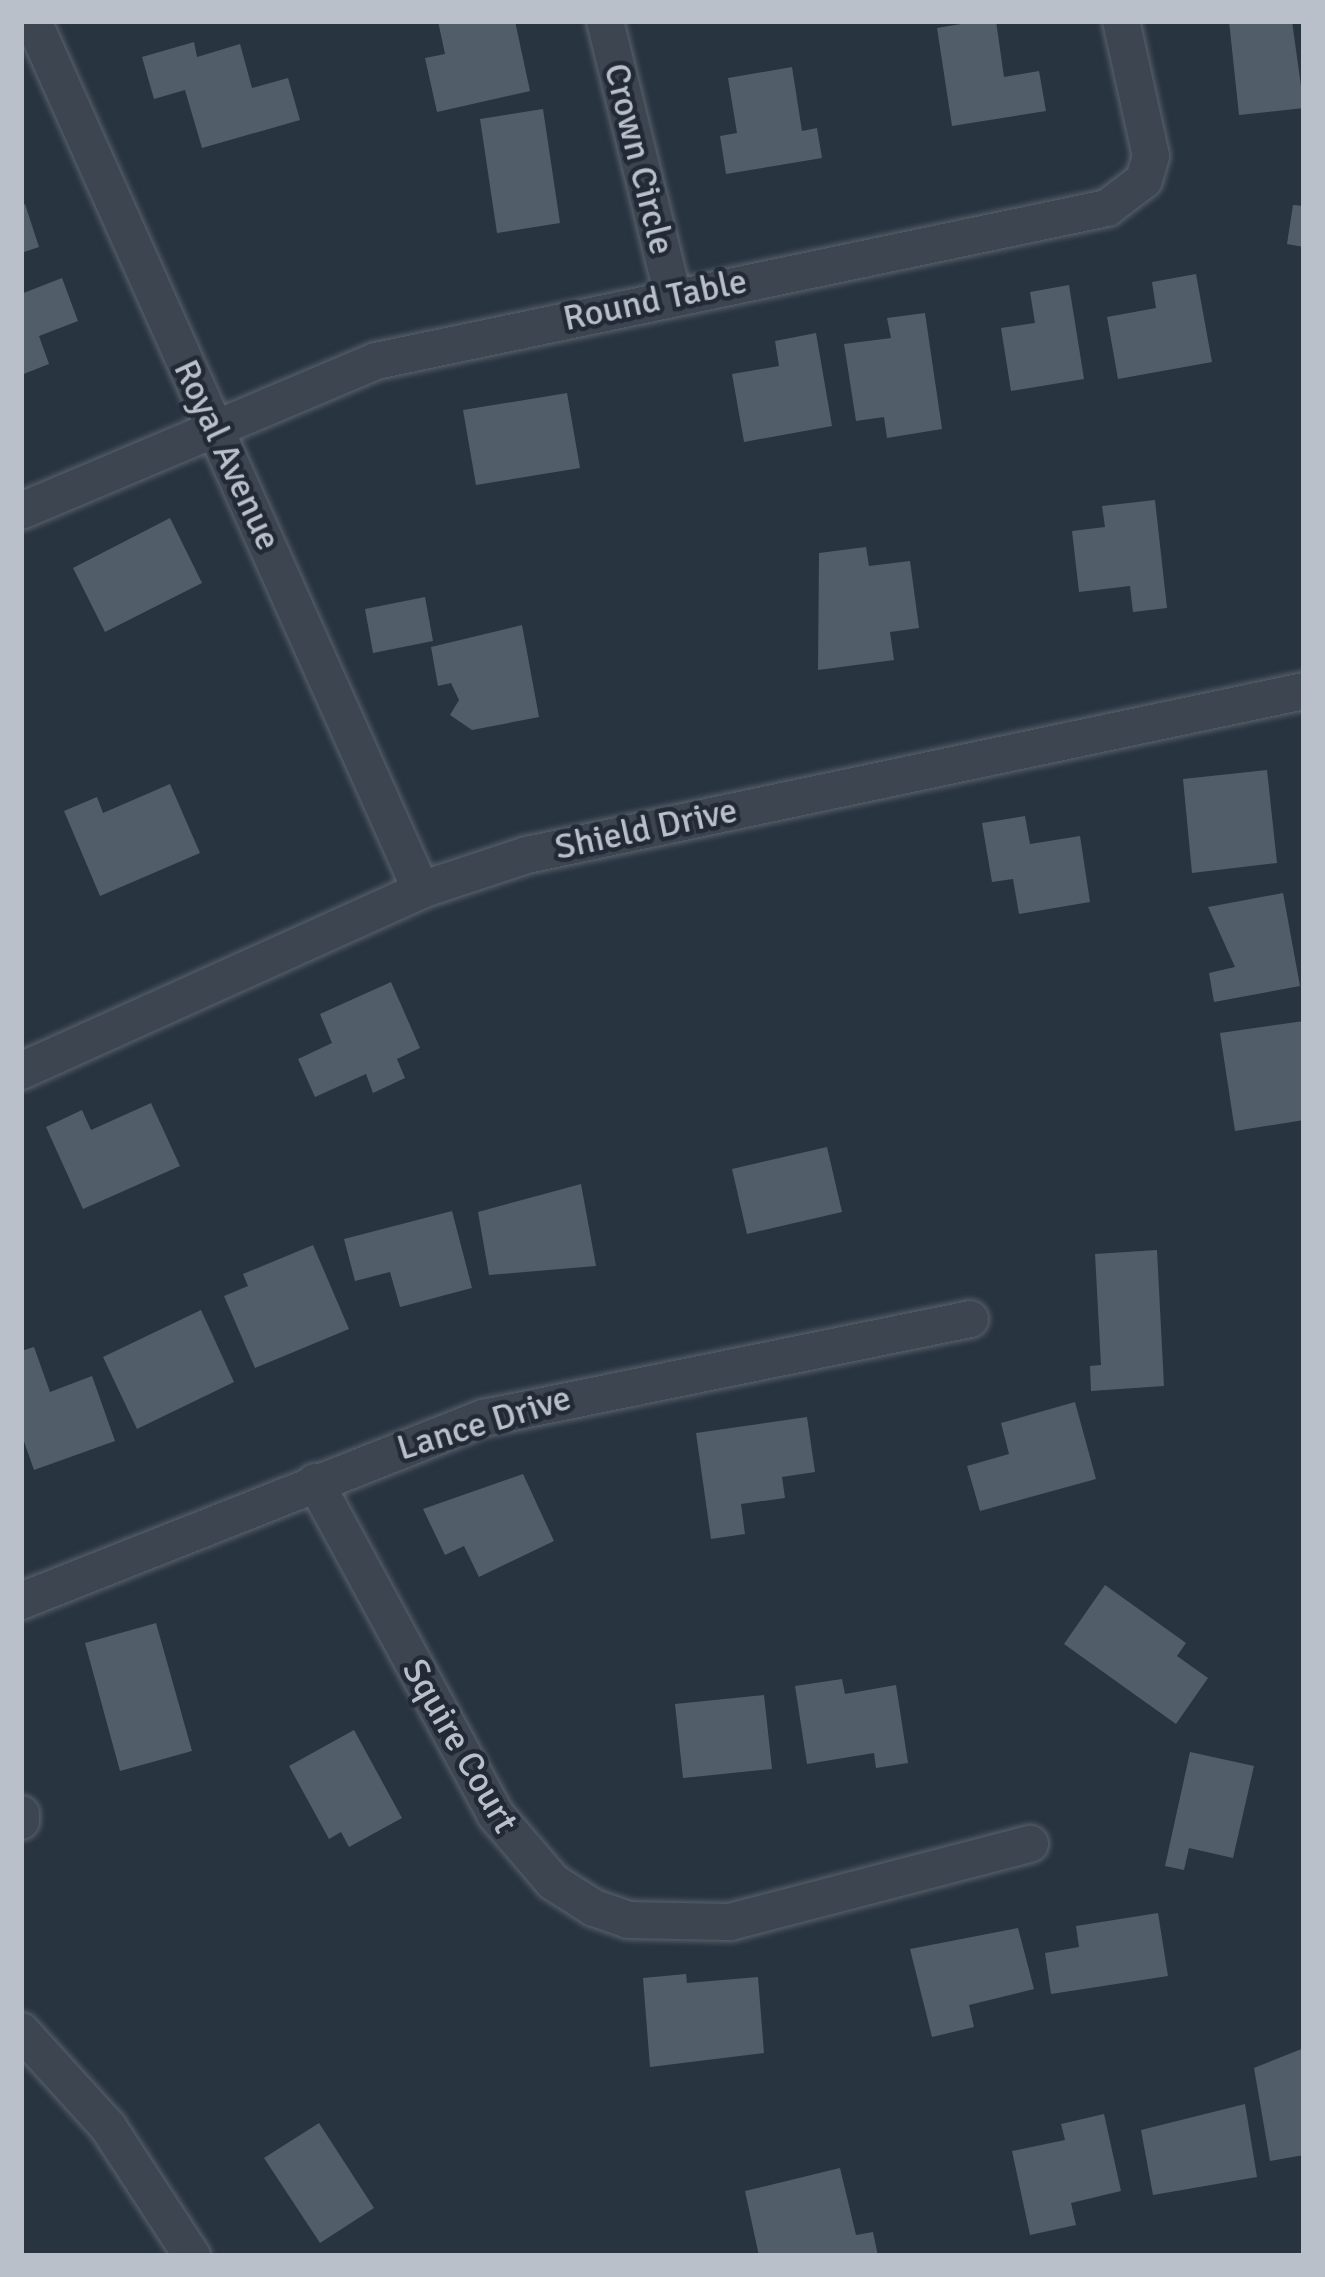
<!DOCTYPE html>
<style>
body{margin:0}
#map{position:relative;width:1325px;height:2277px;overflow:hidden;background:#283440;font-family:Signika,sans-serif}
div>[style]{position:absolute}
[style*='--x']{left:calc(var(--x)*1px);top:calc(var(--y)*1px);width:calc(var(--w)*1px);rotate:calc(var(--a)*1deg)}
.building>*{inset:0;background:#525d6a}
.roads{filter:drop-shadow(0 0 3px #5a636d) drop-shadow(0 0 3px #5a636d)}
.minor>*{height:36px;margin:-18px;padding:0 18px;transform-origin:18px;border-radius:18px;background:#3c4550}
span{translate:-50% -50%;white-space:nowrap;text-align:center;line-height:1.15;-webkit-text-stroke:9px #212a35;paint-order:stroke}
.street-label{font-size:36px;color:#b9c0ca}
.frame{position:absolute;inset:0;border:24px solid #b9c0ca;pointer-events:none}
</style>
<div id="map">
<div class="building">
<div style="clip-path:polygon(438px 21px,515px 21px,530px 91px,437px 112px,425px 58px,445px 54px)"></div>
<div style="clip-path:polygon(979px 21px,996px 21px,1004px 77px,1039px 71px,1046px 111px,952px 126px,937px 28px)"></div>
<div style="clip-path:polygon(1229px 21px,1292px 21px,1304px 108px,1239px 115px)"></div>
<div style="clip-path:polygon(194px 42px,197px 57px,240px 44px,252px 88px,288px 78px,300px 120px,202px 148px,185px 90px,154px 99px,142px 57px)"></div>
<div style="clip-path:polygon(792px 67px,802px 131px,817px 128px,822px 158px,726px 174px,720px 136px,737px 133px,728px 78px)"></div>
<div style="clip-path:polygon(543px 109px,560px 223px,497px 233px,480px 119px)"></div>
<div style="clip-path:polygon(25px 204px,39px 247px,21px 253px,21px 205px)"></div>
<div style="clip-path:polygon(1293px 205px,1304px 206px,1304px 247px,1287px 244px)"></div>
<div style="clip-path:polygon(1196px 274px,1212px 362px,1118px 379px,1107px 317px,1156px 308px,1152px 282px)"></div>
<div style="clip-path:polygon(62px 278px,78px 321px,39px 336px,49px 364px,21px 375px,21px 294px)"></div>
<div style="clip-path:polygon(1069px 285px,1084px 379px,1011px 391px,1001px 328px,1035px 323px,1030px 292px)"></div>
<div style="clip-path:polygon(925px 313px,942px 429px,887px 438px,884px 417px,856px 421px,844px 344px,891px 338px,887px 318px)"></div>
<div style="clip-path:polygon(816px 333px,832px 426px,744px 442px,732px 374px,779px 366px,775px 341px)"></div>
<div style="clip-path:polygon(567px 393px,580px 468px,476px 485px,463px 410px)"></div>
<div style="clip-path:polygon(1155px 500px,1167px 608px,1133px 612px,1130px 586px,1079px 592px,1072px 531px,1105px 527px,1102px 506px)"></div>
<div style="clip-path:polygon(170px 518px,202px 583px,105px 632px,73px 568px)"></div>
<div style="clip-path:polygon(866px 547px,869px 566px,910px 561px,919px 628px,890px 632px,894px 660px,818px 670px,819px 553px)"></div>
<div style="clip-path:polygon(425px 597px,433px 641px,373px 653px,365px 609px)"></div>
<div style="clip-path:polygon(522px 625px,539px 717px,472px 730px,450px 715px,459px 700px,451px 683px,438px 686px,431px 647px)"></div>
<div style="clip-path:polygon(1267px 770px,1277px 863px,1192px 873px,1183px 779px)"></div>
<div style="clip-path:polygon(170px 784px,200px 853px,100px 896px,64px 811px,97px 797px,103px 813px)"></div>
<div style="clip-path:polygon(1025px 816px,1030px 844px,1080px 836px,1090px 902px,1019px 914px,1013px 879px,992px 882px,982px 823px)"></div>
<div style="clip-path:polygon(1283px 893px,1300px 986px,1214px 1002px,1209px 973px,1235px 967px,1208px 907px)"></div>
<div style="clip-path:polygon(391px 982px,420px 1048px,397px 1059px,405px 1078px,373px 1093px,366px 1074px,315px 1097px,298px 1059px,332px 1043px,320px 1014px)"></div>
<div style="clip-path:polygon(1304px 1021px,1304px 1120px,1235px 1131px,1220px 1033px)"></div>
<div style="clip-path:polygon(151px 1103px,180px 1166px,83px 1209px,46px 1127px,82px 1110px,91px 1130px)"></div>
<div style="clip-path:polygon(827px 1147px,842px 1212px,747px 1234px,732px 1169px)"></div>
<div style="clip-path:polygon(581px 1184px,596px 1266px,489px 1275px,478px 1212px)"></div>
<div style="clip-path:polygon(452px 1211px,472px 1288px,400px 1307px,390px 1272px,355px 1281px,344px 1239px)"></div>
<div style="clip-path:polygon(313px 1245px,349px 1329px,255px 1368px,224px 1296px,248px 1286px,243px 1274px)"></div>
<div style="clip-path:polygon(1157px 1250px,1164px 1386px,1091px 1391px,1090px 1366px,1101px 1365px,1095px 1254px)"></div>
<div style="clip-path:polygon(201px 1310px,234px 1382px,137px 1429px,103px 1357px)"></div>
<div style="clip-path:polygon(34px 1347px,50px 1392px,92px 1376px,115px 1441px,34px 1470px,21px 1433px,21px 1351px)"></div>
<div style="clip-path:polygon(1075px 1402px,1096px 1479px,980px 1511px,967px 1466px,1009px 1454px,1001px 1423px)"></div>
<div style="clip-path:polygon(807px 1417px,815px 1472px,782px 1477px,785px 1498px,741px 1504px,745px 1534px,711px 1539px,696px 1433px)"></div>
<div style="clip-path:polygon(523px 1474px,554px 1541px,479px 1577px,464px 1546px,445px 1555px,423px 1509px)"></div>
<div style="clip-path:polygon(1105px 1585px,1186px 1643px,1177px 1656px,1208px 1678px,1176px 1724px,1064px 1644px)"></div>
<div style="clip-path:polygon(156px 1623px,192px 1751px,120px 1771px,85px 1643px)"></div>
<div style="clip-path:polygon(842px 1679px,845px 1694px,896px 1685px,908px 1763px,876px 1768px,874px 1753px,807px 1764px,795px 1686px)"></div>
<div style="clip-path:polygon(764px 1695px,772px 1769px,683px 1778px,675px 1704px)"></div>
<div style="clip-path:polygon(354px 1730px,402px 1818px,349px 1847px,341px 1832px,329px 1839px,289px 1766px)"></div>
<div style="clip-path:polygon(1190px 1752px,1254px 1766px,1233px 1858px,1189px 1848px,1184px 1870px,1165px 1866px)"></div>
<div style="clip-path:polygon(1158px 1913px,1168px 1976px,1051px 1994px,1045px 1953px,1079px 1947px,1076px 1926px)"></div>
<div style="clip-path:polygon(1018px 1928px,1034px 1989px,969px 2005px,974px 2027px,932px 2037px,910px 1949px)"></div>
<div style="clip-path:polygon(686px 1974px,687px 1983px,758px 1977px,764px 2053px,650px 2067px,643px 1978px)"></div>
<div style="clip-path:polygon(1304px 2048px,1304px 2155px,1270px 2161px,1254px 2068px)"></div>
<div style="clip-path:polygon(1245px 2104px,1257px 2177px,1153px 2195px,1141px 2130px)"></div>
<div style="clip-path:polygon(1104px 2114px,1121px 2191px,1071px 2203px,1076px 2225px,1030px 2235px,1012px 2151px,1065px 2140px,1061px 2124px)"></div>
<div style="clip-path:polygon(319px 2123px,374px 2208px,320px 2243px,264px 2158px)"></div>
<div style="clip-path:polygon(840px 2168px,856px 2235px,873px 2232px,878px 2256px,759px 2256px,745px 2191px)"></div>
</div>
<div class="roads">
<div class="minor">
<div style="--x:33;--y:21;--w:952;--a:65.94"></div>
<div style="--x:605;--y:21;--w:283;--a:76.1"></div>
<div style="--x:21;--y:511;--w:385;--a:-22.9"></div>
<div style="--x:376;--y:361;--w:747;--a:-11.82"></div>
<div style="--x:1107;--y:208;--w:46;--a:-37.1"></div>
<div style="--x:1144;--y:180;--w:25;--a:-74"></div>
<div style="--x:1151;--y:156;--w:138;--a:-102.5"></div>
<div style="--x:21;--y:1071;--w:439;--a:-24.3"></div>
<div style="--x:421;--y:890;--w:112;--a:-18.3"></div>
<div style="--x:527;--y:855;--w:794;--a:-11.92"></div>
<div style="--x:315;--y:1482;--w:378;--a:61.5"></div>
<div style="--x:495;--y:1814;--w:89;--a:49.5"></div>
<div style="--x:553;--y:1882;--w:49;--a:32.4"></div>
<div style="--x:594;--y:1908;--w:36;--a:19"></div>
<div style="--x:628;--y:1920;--w:102;--a:1.1"></div>
<div style="--x:730;--y:1922;--w:310;--a:-14.6"></div>
<div style="--x:21;--y:1601;--w:498;--a:-21.6"></div>
<div style="--x:484;--y:1418;--w:496;--a:-11.5"></div>
<div style="--x:21;--y:1814;--w:7;--a:90"></div>
<div style="--x:21;--y:2031;--w:130;--a:47.8"></div>
<div style="--x:108;--y:2127;--w:154;--a:56.9"></div>
</div>
</div>
<div class="street-label">
<span style="left:639px;top:159px;rotate:76deg">Crown Circle</span>
<span style="left:655px;top:300px;rotate:-12deg">Round Table</span>
<span style="left:227px;top:455px;rotate:65deg">Royal Avenue</span>
<span style="left:646px;top:829px;rotate:-12deg">Shield Drive</span>
<span style="left:484px;top:1423px;rotate:-17deg">Lance Drive</span>
<span style="left:460px;top:1746px;rotate:60deg">Squire Court</span>
</div>
<div class="frame"></div>
</div>
